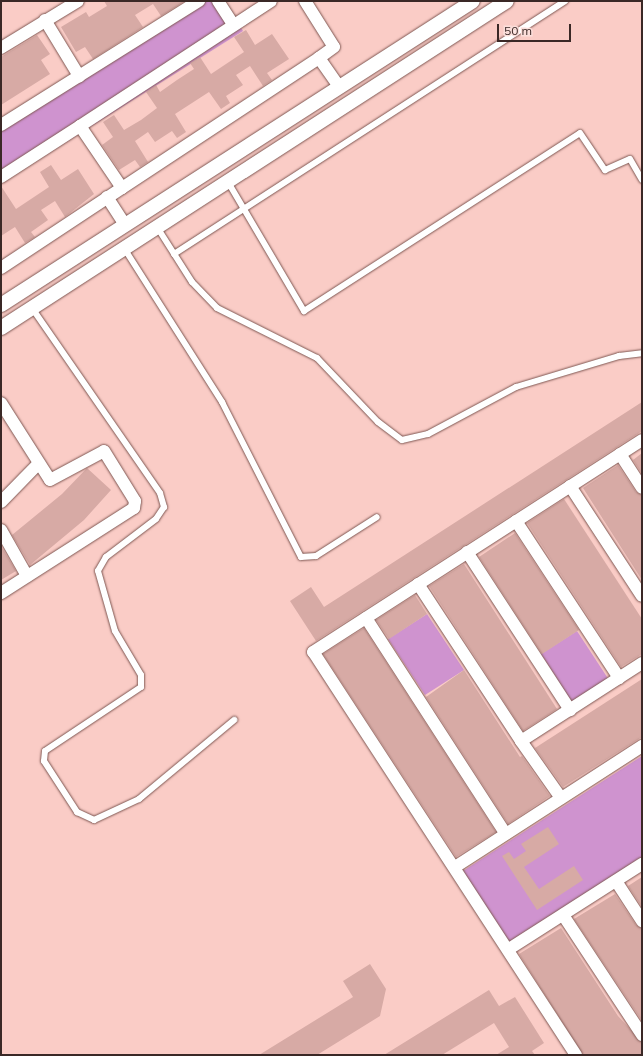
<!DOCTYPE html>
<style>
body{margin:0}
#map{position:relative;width:643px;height:1056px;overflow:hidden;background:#faccc6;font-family:Mulish,sans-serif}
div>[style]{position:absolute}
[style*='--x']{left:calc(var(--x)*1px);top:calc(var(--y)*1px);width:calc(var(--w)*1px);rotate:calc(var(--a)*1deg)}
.green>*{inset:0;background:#cf93cf}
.building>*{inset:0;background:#d7aaa5}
.roads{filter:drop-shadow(0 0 1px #7e5752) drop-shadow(0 0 1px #7e5752)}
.service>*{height:6px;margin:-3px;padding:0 3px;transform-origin:3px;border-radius:3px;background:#fff}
.minor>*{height:12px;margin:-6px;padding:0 6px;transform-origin:6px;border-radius:6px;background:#fff}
.tertiary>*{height:14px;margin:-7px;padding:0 7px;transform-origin:7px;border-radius:7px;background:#fff}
span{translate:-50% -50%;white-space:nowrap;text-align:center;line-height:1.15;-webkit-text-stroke:3px #fbdeda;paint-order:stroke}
.frame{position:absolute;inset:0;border:2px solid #3a2826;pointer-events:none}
.scale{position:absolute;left:497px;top:24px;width:74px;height:18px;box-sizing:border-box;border:2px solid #3a2826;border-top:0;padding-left:5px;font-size:12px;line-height:14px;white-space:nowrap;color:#3a2826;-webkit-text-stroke:3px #fbdeda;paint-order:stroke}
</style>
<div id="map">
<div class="green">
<div style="clip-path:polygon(205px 1px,224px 1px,243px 31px,1px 183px,1px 129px)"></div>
<div style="clip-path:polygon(427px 614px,464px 670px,425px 695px,388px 639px)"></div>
<div style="clip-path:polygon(577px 631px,609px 680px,573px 704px,541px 654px)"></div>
<div style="clip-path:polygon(642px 756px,642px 857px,509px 942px,463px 871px)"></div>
</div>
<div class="building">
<div style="clip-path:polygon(104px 1px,185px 1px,161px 16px,153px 4px,135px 15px,143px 27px,93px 59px,85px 47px,76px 52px,61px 27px,86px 12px,89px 17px,107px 6px)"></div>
<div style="clip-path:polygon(246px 30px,255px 45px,272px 34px,289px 59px,267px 73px,272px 80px,263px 86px,250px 66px,236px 75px,243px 85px,226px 96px,230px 103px,221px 109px,209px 92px,175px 114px,186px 132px,177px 138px,172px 131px,155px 142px,148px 132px,135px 141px,148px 162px,140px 167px,135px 160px,119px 170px,102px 145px,113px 137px,103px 122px,114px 115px,124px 130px,141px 120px,157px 108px,146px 92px,156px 85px,160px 92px,177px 80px,194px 69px,190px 63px,200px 57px,211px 74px,244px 52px,234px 37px)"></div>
<div style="clip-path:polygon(37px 35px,50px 54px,41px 60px,50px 74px,1px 105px,1px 57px)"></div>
<div style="clip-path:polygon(51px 165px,61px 180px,78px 169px,94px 194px,65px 217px,55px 201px,41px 210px,48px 220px,31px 232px,35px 237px,25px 243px,15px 227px,1px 236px,1px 186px,16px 209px,49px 187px,40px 172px)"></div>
<div style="clip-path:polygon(642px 402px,642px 431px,316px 641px,290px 601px,311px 587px,324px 607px)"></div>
<div style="clip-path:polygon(642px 453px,642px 474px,633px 460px)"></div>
<div style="clip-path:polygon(618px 465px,636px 492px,642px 495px,642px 580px,583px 488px)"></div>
<div style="clip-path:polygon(87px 468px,111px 490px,84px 520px,30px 565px,12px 535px,62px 494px)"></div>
<div style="clip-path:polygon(564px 499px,642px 619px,642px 654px,621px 667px,527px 523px)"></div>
<div style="clip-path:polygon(515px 533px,579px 630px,542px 654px,479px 557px)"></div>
<div style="clip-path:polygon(1px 546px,16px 571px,1px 580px)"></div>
<div style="clip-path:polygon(464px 564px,557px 709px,523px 731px,429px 586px)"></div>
<div style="clip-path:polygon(415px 595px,427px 614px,389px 639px,376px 620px)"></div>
<div style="clip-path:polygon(364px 628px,496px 832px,456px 857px,323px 654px)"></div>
<div style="clip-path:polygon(464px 670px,520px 757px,522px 756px,550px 796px,508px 824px,426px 697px)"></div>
<div style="clip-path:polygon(642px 679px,642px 737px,563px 787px,535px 748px)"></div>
<div style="clip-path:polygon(548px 827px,559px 844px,524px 867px,539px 889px,574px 866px,583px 880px,537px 910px,502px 856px,509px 852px,514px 859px,526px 851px,521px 844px)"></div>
<div style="clip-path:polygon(642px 877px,642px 907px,628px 886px)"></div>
<div style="clip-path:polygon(615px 894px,636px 925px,642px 928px,642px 1021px,574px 919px)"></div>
<div style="clip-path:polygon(561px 928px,618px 1016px,642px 1042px,642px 1055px,583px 1055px,519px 954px)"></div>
<div style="clip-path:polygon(370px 964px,386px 989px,380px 1016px,317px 1055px,259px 1055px,353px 997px,343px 981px)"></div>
<div style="clip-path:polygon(489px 990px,499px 1006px,515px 997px,544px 1043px,532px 1051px,535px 1055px,496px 1055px,509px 1047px,494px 1023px,442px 1055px,384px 1055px)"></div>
</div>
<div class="roads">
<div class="service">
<div style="--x:228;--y:182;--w:150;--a:59.5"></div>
<div style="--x:304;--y:311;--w:328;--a:-32.8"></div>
<div style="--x:580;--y:133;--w:45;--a:56"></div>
<div style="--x:605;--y:170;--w:27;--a:-24"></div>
<div style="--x:630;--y:159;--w:24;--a:60"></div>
<div style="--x:157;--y:227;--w:65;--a:57.5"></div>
<div style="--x:192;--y:282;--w:36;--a:46"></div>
<div style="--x:217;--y:308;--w:112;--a:26.6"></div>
<div style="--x:317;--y:358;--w:88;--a:46.4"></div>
<div style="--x:378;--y:422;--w:30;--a:37"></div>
<div style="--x:402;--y:440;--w:27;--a:-13"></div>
<div style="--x:428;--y:434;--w:100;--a:-28.1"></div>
<div style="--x:516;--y:387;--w:108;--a:-16.8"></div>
<div style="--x:619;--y:356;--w:23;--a:-7"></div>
<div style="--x:124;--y:248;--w:183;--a:57.5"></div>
<div style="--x:222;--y:402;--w:174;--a:63"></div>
<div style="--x:301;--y:557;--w:15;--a:-4"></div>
<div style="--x:316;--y:556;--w:72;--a:-32.6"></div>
<div style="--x:174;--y:254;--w:466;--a:-32.9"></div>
<div style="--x:32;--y:308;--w:225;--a:55.3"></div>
<div style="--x:160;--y:493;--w:15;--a:74"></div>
<div style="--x:164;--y:507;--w:14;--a:124"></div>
<div style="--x:156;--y:519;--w:63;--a:142.8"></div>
<div style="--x:106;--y:557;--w:16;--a:120"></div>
<div style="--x:98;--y:571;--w:62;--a:74.2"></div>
<div style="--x:115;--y:631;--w:51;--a:59.4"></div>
<div style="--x:141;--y:675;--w:12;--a:90"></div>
<div style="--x:141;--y:687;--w:115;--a:146.3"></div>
<div style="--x:45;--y:751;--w:10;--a:96"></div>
<div style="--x:44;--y:761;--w:61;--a:57.1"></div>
<div style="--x:77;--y:812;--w:19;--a:25"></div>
<div style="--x:94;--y:820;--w:50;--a:-25"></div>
<div style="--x:139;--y:799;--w:124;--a:-39.7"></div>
</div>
<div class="minor">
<div style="--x:218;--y:1;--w:27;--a:57"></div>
<div style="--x:305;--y:1;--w:54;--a:57.8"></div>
<div style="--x:334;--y:47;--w:19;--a:144"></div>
<div style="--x:319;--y:58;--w:35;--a:55"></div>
<div style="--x:45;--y:20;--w:66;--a:58.7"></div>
<div style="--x:1;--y:48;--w:90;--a:-31.4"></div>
<div style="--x:1;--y:125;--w:234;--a:-32.1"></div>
<div style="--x:1;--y:177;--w:94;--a:-32.8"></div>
<div style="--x:122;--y:188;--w:236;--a:-33.4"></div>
<div style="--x:107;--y:197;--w:33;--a:57"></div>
<div style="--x:1;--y:268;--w:145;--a:-33.5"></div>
<div style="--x:122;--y:188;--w:75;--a:-124.1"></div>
<div style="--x:80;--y:126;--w:228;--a:-33.2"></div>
<div style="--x:1;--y:403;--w:91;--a:57.5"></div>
<div style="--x:50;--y:480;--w:61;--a:-28.2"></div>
<div style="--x:104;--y:451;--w:59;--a:58.2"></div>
<div style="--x:135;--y:501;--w:7;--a:98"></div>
<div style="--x:134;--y:508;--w:158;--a:147.4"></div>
<div style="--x:620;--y:454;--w:40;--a:57.1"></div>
<div style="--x:570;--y:486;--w:131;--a:56.8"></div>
<div style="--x:1;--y:502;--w:54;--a:-45.7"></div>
<div style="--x:516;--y:521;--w:188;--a:56.7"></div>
<div style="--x:1;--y:530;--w:53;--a:60.5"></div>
<div style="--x:467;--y:552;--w:189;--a:56.9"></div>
<div style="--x:418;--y:584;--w:188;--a:56.7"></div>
<div style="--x:366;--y:618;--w:257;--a:57.1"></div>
<div style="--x:561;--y:798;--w:70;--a:-125.1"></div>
<div style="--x:521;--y:741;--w:144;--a:-32.8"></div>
<div style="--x:455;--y:867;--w:223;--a:-32.9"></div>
<div style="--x:616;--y:881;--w:48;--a:57"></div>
<div style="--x:563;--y:915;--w:144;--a:56.6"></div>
<div style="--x:509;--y:949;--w:158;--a:-32.6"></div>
<div style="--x:576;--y:1055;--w:481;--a:-123.1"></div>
<div style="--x:313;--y:652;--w:391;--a:-32.8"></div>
</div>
<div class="tertiary">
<div style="--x:1;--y:305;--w:561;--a:-32.78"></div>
<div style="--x:1;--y:328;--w:602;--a:-32.87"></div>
</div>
</div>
<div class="frame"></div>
<div class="scale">50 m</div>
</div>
